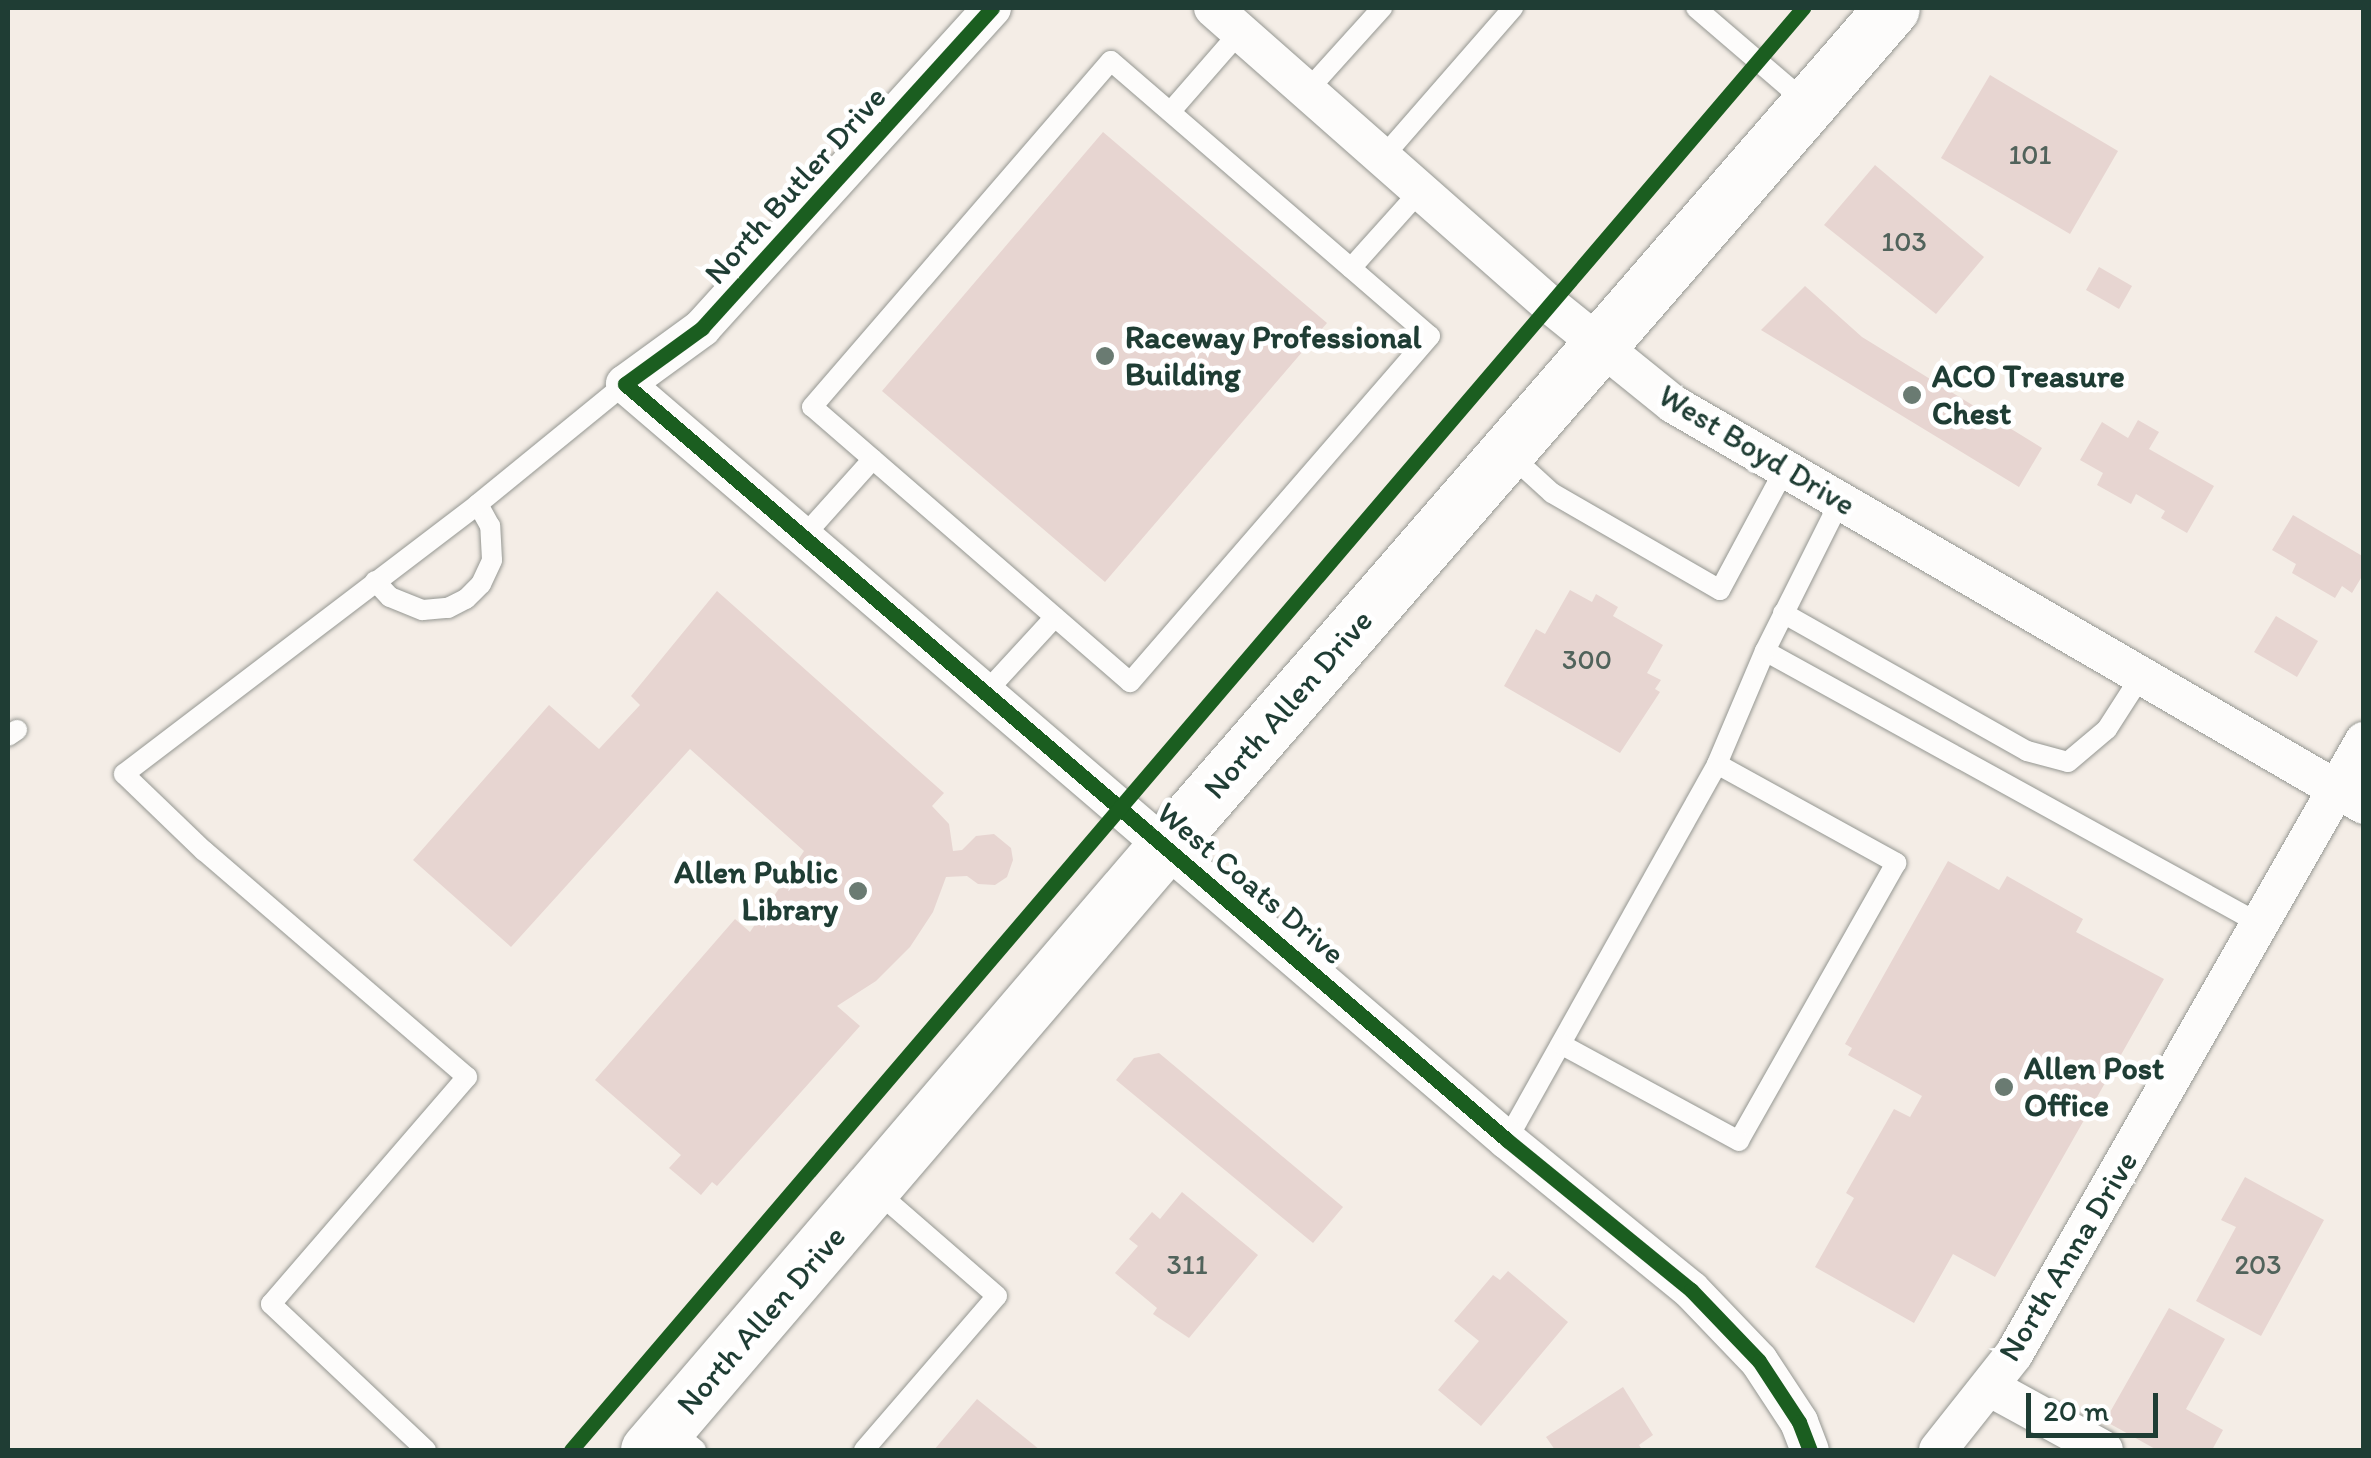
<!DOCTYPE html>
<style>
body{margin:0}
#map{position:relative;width:2371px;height:1458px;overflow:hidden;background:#f4ede6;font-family:Itim,sans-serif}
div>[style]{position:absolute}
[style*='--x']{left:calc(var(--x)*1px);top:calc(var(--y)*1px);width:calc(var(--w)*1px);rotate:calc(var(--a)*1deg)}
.building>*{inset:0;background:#e7d5d1}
.roads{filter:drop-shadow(0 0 2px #959792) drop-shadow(0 0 2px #959792)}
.lane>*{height:20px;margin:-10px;padding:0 10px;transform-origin:10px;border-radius:10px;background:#fdfcfb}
.street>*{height:38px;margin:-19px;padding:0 19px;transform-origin:19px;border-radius:19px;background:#fdfcfb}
.secondary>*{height:55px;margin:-27.5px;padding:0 27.5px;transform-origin:27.5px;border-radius:27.5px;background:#fdfcfb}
.cycleway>*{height:15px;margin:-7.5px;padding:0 7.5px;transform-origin:7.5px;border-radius:7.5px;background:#1b5e20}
.dots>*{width:28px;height:28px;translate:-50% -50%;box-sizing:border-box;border:5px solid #fff;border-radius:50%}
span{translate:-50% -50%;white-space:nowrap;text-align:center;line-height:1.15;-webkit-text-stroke:10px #fff;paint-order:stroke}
.number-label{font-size:28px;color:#51635b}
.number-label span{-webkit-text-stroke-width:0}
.street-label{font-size:32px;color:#1f3d34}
.poi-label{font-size:32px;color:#1f3d34;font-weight:700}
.left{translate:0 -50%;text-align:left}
.right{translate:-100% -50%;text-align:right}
.frame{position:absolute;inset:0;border:10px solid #1f3d34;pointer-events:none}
.scale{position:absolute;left:2026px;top:1393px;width:132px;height:45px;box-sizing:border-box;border:5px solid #1f3d34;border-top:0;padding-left:12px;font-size:30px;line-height:35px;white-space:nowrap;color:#1f3d34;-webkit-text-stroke:8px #fff;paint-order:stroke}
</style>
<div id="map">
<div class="building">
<div style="clip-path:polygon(1990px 75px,2118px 151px,2070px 234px,1941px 158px)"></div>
<div style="clip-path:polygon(1103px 132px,1327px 323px,1105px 582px,882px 391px)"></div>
<div style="clip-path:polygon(1875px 165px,1984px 257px,1936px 314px,1824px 225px)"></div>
<div style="clip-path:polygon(2099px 267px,2132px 286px,2119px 309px,2086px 290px)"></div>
<div style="clip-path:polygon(1805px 286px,1862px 337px,2042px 448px,2019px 487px,1761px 330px)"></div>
<div style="clip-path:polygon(2138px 420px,2159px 432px,2149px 449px,2214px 486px,2187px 533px,2161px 518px,2165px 511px,2136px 494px,2131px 504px,2097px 485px,2103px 473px,2080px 460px,2102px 422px,2128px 438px)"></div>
<div style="clip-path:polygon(2293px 515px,2364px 557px,2364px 573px,2352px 593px,2342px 586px,2335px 598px,2292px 573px,2296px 564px,2272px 550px)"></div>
<div style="clip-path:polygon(1570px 590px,1592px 602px,1596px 594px,1618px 607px,1613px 616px,1663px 645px,1647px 673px,1661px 680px,1655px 689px,1660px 692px,1620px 753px,1504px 686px,1536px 629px,1545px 634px)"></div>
<div style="clip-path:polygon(717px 591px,944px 793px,932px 806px,949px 824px,953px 851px,962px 850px,976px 836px,994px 834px,1011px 848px,1013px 860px,1007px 877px,995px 885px,978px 884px,967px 876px,946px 877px,933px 912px,910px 947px,876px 981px,837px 1006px,860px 1026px,717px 1186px,712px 1182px,701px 1195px,669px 1168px,681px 1155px,595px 1080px,735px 919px,750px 932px,804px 851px,690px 749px,511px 947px,413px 860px,549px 705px,599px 749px,640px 705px,631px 696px)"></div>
<div style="clip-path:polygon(2276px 616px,2318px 641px,2297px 677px,2254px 652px)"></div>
<div style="clip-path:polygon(1948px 861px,1999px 890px,2007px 876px,2083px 919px,2076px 932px,2164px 979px,1995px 1277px,1953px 1254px,1914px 1323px,1815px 1267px,1854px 1198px,1846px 1193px,1894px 1109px,1910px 1117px,1922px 1096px,1848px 1055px,1852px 1048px,1845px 1044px)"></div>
<div style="clip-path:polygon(1159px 1053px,1343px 1207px,1313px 1243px,1116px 1080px,1134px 1058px)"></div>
<div style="clip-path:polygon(2245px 1177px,2324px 1220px,2261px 1336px,2196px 1301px,2236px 1227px,2221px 1220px)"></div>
<div style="clip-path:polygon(1182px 1192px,1258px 1255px,1189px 1338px,1153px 1314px,1157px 1308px,1115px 1273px,1138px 1246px,1129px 1239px,1152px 1212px,1160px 1219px)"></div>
<div style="clip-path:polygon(1508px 1271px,1568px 1322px,1481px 1426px,1438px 1390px,1479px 1341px,1454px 1321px,1493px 1275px,1500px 1280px)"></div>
<div style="clip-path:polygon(2169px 1308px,2225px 1339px,2186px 1409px,2223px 1430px,2212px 1450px,2157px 1450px,2105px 1421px)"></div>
<div style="clip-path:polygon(1623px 1387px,1653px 1435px,1639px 1445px,1642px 1450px,1555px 1450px,1546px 1437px)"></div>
<div style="clip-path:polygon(977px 1399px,1040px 1450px,934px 1450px)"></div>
</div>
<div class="roads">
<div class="lane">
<div style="--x:1696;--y:8;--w:148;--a:40.6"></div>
<div style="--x:1111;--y:61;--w:421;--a:40.8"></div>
<div style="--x:1430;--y:336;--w:458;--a:130.9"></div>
<div style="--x:1130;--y:682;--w:420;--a:-139.1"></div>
<div style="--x:812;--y:407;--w:457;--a:-49.2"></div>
<div style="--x:1307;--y:91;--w:112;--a:-47.9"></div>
<div style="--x:1171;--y:111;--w:105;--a:-48.9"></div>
<div style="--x:1383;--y:157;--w:198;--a:-48.9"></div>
<div style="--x:1351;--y:268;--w:103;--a:-48.1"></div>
<div style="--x:1507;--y:452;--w:61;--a:42.3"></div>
<div style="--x:1552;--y:493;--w:194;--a:30"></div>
<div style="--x:1720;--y:590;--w:137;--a:-61.8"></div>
<div style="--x:802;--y:538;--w:106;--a:-48.1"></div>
<div style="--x:375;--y:581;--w:22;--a:47"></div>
<div style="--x:390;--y:597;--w:35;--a:22"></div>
<div style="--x:423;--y:610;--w:25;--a:-5"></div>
<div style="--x:448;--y:608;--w:20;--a:-27"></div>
<div style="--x:466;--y:599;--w:21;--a:-45"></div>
<div style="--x:481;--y:584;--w:26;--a:-65"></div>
<div style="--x:492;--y:560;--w:34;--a:-93"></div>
<div style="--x:490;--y:526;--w:25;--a:-119"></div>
<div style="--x:1783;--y:613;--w:280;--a:29.5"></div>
<div style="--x:2027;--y:751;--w:42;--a:15"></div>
<div style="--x:2068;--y:762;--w:51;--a:-40.2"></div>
<div style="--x:2107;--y:729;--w:63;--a:-57.3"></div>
<div style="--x:1765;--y:651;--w:568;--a:28.87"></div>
<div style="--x:985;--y:693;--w:103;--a:-47.4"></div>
<div style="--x:8;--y:736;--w:11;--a:-34"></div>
<div style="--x:1717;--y:764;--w:123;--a:-67"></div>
<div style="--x:1765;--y:651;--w:168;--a:-63.4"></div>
<div style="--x:1507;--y:1140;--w:431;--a:-60.8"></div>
<div style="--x:1717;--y:764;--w:205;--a:28.9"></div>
<div style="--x:1896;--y:863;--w:319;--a:119.5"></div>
<div style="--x:1739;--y:1141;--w:201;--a:-151.5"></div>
<div style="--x:670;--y:1428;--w:34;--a:40"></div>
<div style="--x:426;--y:1450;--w:213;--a:-136.7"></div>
<div style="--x:271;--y:1304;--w:300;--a:-49.2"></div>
<div style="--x:467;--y:1077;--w:347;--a:-139.3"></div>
<div style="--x:204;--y:851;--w:111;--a:-136.1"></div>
<div style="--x:124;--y:774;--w:445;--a:-37.3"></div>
<div style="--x:478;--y:504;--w:190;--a:-39.2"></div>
<div style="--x:864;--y:1450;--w:203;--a:-49.2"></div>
<div style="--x:997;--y:1296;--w:162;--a:-139"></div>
</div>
<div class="street">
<div style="--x:992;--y:8;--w:432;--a:132.2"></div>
<div style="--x:702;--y:328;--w:95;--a:144"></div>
<div style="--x:625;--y:384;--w:1162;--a:40.6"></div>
<div style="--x:1507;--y:1140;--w:237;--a:39.2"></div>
<div style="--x:1691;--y:1290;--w:98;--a:46.2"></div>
<div style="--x:1759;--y:1361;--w:73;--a:56.7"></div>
<div style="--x:1799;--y:1422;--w:30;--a:69"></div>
<div style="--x:1213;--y:8;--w:448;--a:41.4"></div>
<div style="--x:1549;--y:304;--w:159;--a:38.9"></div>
<div style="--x:1673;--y:404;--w:799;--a:30.13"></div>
<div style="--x:1989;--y:1387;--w:131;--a:28.7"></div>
<div style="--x:1938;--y:1450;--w:122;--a:-51.6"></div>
<div style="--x:2014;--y:1354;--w:706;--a:-60.28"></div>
</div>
<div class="secondary">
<div style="--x:648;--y:1450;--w:795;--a:-49.44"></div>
<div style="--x:1165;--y:846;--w:1109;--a:-49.06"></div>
</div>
</div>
<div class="cycleway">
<div style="--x:992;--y:8;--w:432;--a:132.2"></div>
<div style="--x:702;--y:328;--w:95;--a:144"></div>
<div style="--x:625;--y:384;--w:1162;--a:40.6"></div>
<div style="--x:1507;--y:1140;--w:237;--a:39.2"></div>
<div style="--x:1691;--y:1290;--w:98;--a:46.2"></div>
<div style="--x:1759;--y:1361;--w:73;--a:56.7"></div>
<div style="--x:1799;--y:1422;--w:30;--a:69"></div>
<div style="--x:571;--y:1450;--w:1897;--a:-49.49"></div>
</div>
<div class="dots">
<div style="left:1105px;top:356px;background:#6a7b72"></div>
<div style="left:1912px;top:395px;background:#6a7b72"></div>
<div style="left:858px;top:891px;background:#6a7b72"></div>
<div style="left:2004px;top:1087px;background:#6a7b72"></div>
</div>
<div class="number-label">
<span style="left:2030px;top:154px">101</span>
<span style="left:1904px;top:241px">103</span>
<span style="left:1587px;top:659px">300</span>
<span style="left:1187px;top:1264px">311</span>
<span style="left:2258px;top:1264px">203</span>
</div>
<div class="street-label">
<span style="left:795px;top:185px;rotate:-48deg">North Butler Drive</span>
<span style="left:1757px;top:450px;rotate:31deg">West Boyd Drive</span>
<span style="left:1288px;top:704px;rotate:-49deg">North Allen Drive</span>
<span style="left:1251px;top:883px;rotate:40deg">West Coats Drive</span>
<span style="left:2068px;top:1256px;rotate:-59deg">North Anna Drive</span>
<span style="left:761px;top:1320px;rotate:-49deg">North Allen Drive</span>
</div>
<div class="poi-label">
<span class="left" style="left:1125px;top:356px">Raceway Professional<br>Building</span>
<span class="left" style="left:1932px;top:395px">ACO Treasure<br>Chest</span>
<span class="right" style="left:838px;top:891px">Allen Public<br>Library</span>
<span class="left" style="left:2024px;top:1087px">Allen Post<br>Office</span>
</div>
<div class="frame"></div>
<div class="scale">20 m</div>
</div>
